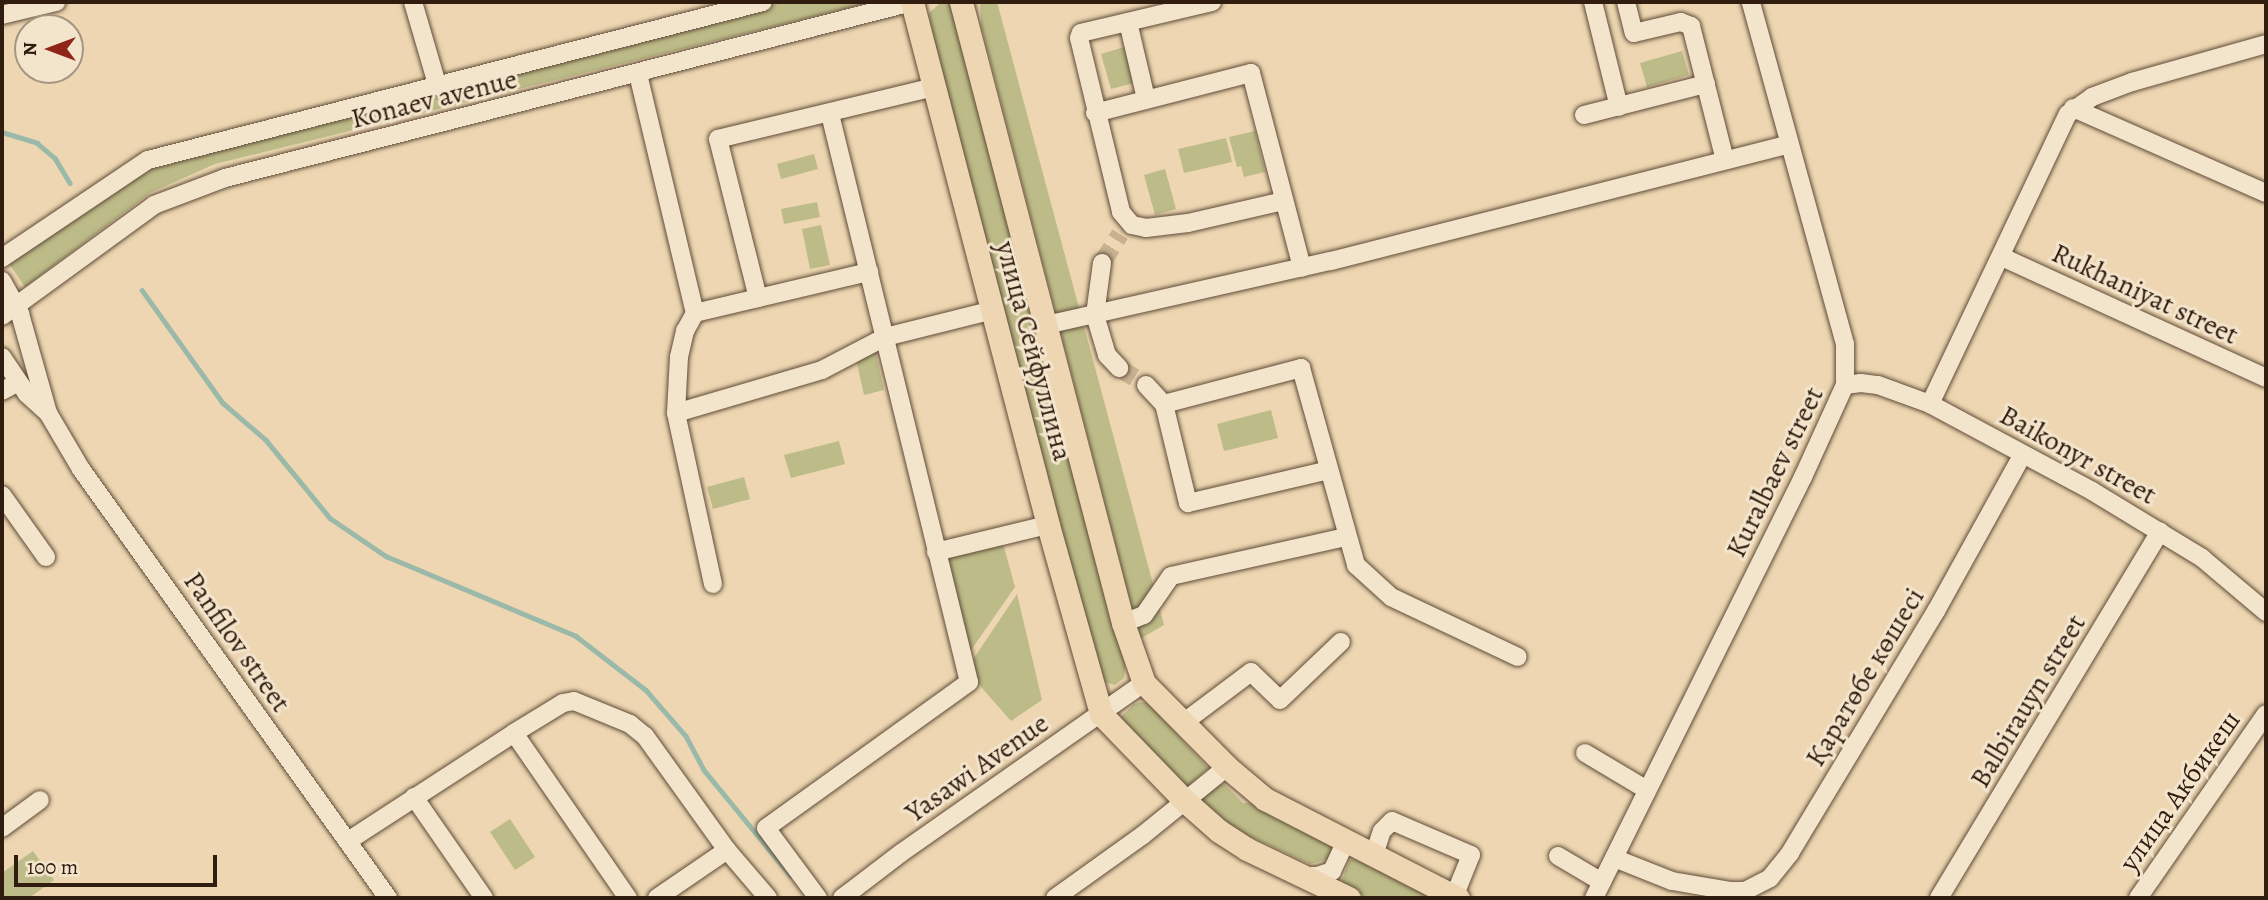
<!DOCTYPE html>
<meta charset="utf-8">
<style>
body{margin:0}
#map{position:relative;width:2268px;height:900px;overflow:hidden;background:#edd6b1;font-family:Alegreya,serif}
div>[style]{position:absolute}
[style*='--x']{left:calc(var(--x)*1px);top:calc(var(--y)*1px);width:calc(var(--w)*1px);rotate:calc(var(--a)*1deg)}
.green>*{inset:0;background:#bdbc88}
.stream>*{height:4.5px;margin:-2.25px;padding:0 2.25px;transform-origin:2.25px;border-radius:2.25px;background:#9ab9a9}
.minor-tunnel>*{height:18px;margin-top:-9px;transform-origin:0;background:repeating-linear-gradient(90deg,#c7b191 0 18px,transparent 0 27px)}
.roads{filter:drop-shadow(0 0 2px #5f4b38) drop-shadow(0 0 2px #5f4b38)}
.minor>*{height:18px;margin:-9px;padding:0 9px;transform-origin:9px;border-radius:9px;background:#f3e4cc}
.major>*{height:23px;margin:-11.5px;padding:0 11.5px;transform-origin:11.5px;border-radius:11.5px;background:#edd6b1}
span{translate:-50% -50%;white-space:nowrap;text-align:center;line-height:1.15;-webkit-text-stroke:6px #f3e4cc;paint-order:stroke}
.street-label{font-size:28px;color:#301d10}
.frame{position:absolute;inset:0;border:4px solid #301d10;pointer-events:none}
.north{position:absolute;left:14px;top:14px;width:70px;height:70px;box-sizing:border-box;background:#f3e4cc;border:2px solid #a59481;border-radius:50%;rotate:270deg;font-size:19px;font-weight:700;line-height:28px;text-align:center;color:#301d10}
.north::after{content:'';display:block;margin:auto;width:24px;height:32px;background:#8f2418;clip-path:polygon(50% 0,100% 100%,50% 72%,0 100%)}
.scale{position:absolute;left:14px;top:855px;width:203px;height:32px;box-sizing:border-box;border:4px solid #301d10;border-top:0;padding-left:9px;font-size:21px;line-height:24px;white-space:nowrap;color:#301d10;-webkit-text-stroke:5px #f3e4cc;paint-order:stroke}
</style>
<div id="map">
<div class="green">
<div style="clip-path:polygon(780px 2px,873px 2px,215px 164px,150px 193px,25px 287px,8px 262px,143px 163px)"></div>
<div style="clip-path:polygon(980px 2px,997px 2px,1164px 625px,1140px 639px,981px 25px)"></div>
<div style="clip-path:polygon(939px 4px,951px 4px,1126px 661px,1124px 678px,1115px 685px,1101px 681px,930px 26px,929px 13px)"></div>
<div style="clip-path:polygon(1124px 47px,1134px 83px,1111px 89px,1101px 54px)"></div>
<div style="clip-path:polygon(1682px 51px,1689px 75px,1647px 87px,1640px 63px)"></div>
<div style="clip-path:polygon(1255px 131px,1265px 172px,1244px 177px,1241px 166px,1237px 167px,1229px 137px)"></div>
<div style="clip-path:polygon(1226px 138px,1232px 162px,1184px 173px,1178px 149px)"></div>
<div style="clip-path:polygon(814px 154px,818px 169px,781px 179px,777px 164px)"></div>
<div style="clip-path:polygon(1165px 169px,1176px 209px,1155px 215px,1144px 175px)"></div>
<div style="clip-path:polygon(817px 202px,820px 217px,784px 224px,781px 209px)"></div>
<div style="clip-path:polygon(821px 225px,830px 265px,810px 269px,802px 229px)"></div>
<div style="clip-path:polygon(875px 350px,884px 390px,864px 395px,855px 355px)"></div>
<div style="clip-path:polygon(1271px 410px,1278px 438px,1224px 451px,1217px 424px)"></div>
<div style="clip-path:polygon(839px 441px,845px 464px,791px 478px,784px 455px)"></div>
<div style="clip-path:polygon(744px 477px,750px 499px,713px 509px,707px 487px)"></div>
<div style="clip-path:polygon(1002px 540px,1015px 587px,969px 653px,943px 556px)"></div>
<div style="clip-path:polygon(1017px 594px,1042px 700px,1011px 721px,974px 679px,970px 664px)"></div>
<div style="clip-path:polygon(1141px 702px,1148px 703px,1208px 768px,1187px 788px,1117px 721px,1134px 704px)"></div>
<div style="clip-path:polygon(1220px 784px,1225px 785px,1243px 803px,1253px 803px,1335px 847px,1329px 859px,1310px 864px,1238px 831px,1200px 801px,1199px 798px)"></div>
<div style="clip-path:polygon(510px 819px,535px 857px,515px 870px,490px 832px)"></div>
<div style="clip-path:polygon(33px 851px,54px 880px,29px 898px,4px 898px,2px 873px)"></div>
<div style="clip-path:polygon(1354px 859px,1359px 861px,1439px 898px,1367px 898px,1341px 883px,1349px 861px)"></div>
</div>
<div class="stream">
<div style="--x:2;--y:132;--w:37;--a:17"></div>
<div style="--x:37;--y:143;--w:23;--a:40"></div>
<div style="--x:55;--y:158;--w:29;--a:59"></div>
<div style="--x:142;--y:290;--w:139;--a:54.4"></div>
<div style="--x:223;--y:403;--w:57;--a:40.7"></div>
<div style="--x:266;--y:440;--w:101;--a:50.6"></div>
<div style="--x:330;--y:518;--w:68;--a:34.2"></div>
<div style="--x:386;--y:556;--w:206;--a:22.8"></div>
<div style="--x:576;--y:636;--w:88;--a:37.6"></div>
<div style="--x:646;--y:690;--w:61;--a:49"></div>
<div style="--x:686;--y:736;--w:38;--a:62"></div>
<div style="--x:704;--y:770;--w:137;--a:50.6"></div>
</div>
<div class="minor-tunnel">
<div style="--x:1102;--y:263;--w:34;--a:-58"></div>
<div style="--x:1119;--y:368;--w:32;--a:32"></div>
</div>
<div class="roads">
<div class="minor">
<div style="--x:413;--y:2;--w:85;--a:73.7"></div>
<div style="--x:1212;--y:2;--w:135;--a:166.7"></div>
<div style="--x:1081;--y:33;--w:5;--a:112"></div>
<div style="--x:1079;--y:38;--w:179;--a:76.4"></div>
<div style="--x:1121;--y:212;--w:17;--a:50"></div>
<div style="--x:1132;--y:225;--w:14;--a:12"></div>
<div style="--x:1146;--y:228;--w:42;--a:-6.8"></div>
<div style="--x:1188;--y:223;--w:98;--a:-13"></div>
<div style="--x:1593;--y:2;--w:108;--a:76.1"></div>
<div style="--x:1626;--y:2;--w:32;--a:76"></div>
<div style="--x:1634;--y:33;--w:48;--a:-13.2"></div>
<div style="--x:1681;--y:22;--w:11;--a:22"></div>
<div style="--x:1691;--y:26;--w:138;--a:75.8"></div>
<div style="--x:2;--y:15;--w:56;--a:-13.5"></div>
<div style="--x:1128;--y:22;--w:79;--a:76.8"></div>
<div style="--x:638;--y:74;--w:246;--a:76.6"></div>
<div style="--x:695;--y:313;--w:21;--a:119"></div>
<div style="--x:685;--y:331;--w:27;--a:103"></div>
<div style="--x:679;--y:357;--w:56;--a:93.1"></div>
<div style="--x:676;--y:413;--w:175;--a:77.8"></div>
<div style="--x:2073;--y:108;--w:211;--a:23.8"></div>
<div style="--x:1095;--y:113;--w:161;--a:-14.4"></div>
<div style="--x:1251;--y:73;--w:201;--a:75.3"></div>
<div style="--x:1584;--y:115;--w:126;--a:-14.3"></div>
<div style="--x:2002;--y:257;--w:290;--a:24.6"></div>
<div style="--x:2;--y:258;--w:176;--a:-33.9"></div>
<div style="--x:148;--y:160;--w:635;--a:-14.41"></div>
<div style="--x:1102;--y:263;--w:52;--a:97.7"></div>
<div style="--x:1095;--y:315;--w:42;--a:73.3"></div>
<div style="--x:1107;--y:355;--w:18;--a:47"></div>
<div style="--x:2;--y:281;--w:38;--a:61"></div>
<div style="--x:20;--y:314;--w:103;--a:74.2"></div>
<div style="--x:758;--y:298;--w:164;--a:-104.1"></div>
<div style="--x:718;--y:139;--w:223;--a:-13.5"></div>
<div style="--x:695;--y:313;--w:179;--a:-13.3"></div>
<div style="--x:2;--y:316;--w:188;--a:-36.1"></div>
<div style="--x:154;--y:205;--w:76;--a:-20.8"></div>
<div style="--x:225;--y:178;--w:709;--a:-14.37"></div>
<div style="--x:1046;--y:325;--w:292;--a:-12.7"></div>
<div style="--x:1331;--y:261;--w:473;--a:-14.3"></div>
<div style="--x:2;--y:357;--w:45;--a:56"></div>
<div style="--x:27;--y:394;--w:28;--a:42"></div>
<div style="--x:48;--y:413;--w:65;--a:59.5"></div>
<div style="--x:81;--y:469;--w:528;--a:54.41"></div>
<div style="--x:1146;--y:385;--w:26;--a:47"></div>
<div style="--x:1164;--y:404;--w:102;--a:76.4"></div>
<div style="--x:1188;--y:503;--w:145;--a:-13.2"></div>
<div style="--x:1845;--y:385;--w:16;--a:-7"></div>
<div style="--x:1861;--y:383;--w:17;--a:7"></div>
<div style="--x:1878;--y:385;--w:55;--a:20.1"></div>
<div style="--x:1930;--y:404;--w:184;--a:28.2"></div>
<div style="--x:2092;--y:491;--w:129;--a:31.3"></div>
<div style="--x:2202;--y:558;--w:84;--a:40.2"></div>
<div style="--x:2;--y:391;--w:18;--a:-29"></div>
<div style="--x:1164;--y:404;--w:142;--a:-14.7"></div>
<div style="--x:1301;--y:368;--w:205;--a:74.4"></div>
<div style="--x:1356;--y:565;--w:47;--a:42.4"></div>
<div style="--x:1391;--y:597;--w:140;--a:25.3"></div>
<div style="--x:1930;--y:404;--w:321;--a:-64.6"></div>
<div style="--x:2068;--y:114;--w:29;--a:-35"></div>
<div style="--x:2092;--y:97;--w:43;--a:-20.6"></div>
<div style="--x:2132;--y:82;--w:139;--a:-15.8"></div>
<div style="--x:676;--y:413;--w:152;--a:-16.4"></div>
<div style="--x:822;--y:370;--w:71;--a:-27.6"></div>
<div style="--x:885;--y:337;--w:111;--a:-14"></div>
<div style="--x:2;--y:495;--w:76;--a:54.6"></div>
<div style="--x:936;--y:552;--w:115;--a:-13.6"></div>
<div style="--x:1123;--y:623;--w:22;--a:-21"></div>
<div style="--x:1144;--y:615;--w:47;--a:-55.3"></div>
<div style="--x:1171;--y:576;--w:179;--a:-12.6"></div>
<div style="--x:1183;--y:723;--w:85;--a:-36.9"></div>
<div style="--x:1251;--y:672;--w:40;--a:44"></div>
<div style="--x:1280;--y:700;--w:84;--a:-43.6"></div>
<div style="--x:514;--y:733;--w:201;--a:55.4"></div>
<div style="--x:1585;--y:753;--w:72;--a:30.8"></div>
<div style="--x:414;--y:797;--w:123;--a:55.3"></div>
<div style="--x:2;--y:828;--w:47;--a:-36.4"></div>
<div style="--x:348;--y:841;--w:198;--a:-33"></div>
<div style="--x:514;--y:733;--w:57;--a:-31.5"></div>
<div style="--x:563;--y:703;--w:11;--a:-10"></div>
<div style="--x:574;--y:701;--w:61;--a:22.3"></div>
<div style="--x:630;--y:724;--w:19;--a:39"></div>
<div style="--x:645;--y:736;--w:140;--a:54.3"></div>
<div style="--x:727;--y:850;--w:63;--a:49.5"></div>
<div style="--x:1374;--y:855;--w:25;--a:-72"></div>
<div style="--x:1382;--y:831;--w:14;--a:-45"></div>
<div style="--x:1392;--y:821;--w:86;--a:23.3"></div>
<div style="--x:1471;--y:855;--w:45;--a:112"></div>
<div style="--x:1558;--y:856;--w:51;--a:30.6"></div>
<div style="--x:1614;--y:858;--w:62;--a:21.6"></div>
<div style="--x:1672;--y:881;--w:60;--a:9.6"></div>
<div style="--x:1731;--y:891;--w:14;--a:0"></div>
<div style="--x:1745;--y:891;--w:28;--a:-27"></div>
<div style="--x:1770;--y:878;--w:32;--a:-51"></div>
<div style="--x:1790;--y:853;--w:283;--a:-58.9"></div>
<div style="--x:1936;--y:611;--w:179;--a:-61"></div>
<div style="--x:1302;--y:876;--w:15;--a:0"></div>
<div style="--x:1317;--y:876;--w:16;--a:-18"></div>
<div style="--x:1332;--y:871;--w:33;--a:-65"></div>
<div style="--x:657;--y:898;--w:85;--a:-34.4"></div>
<div style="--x:818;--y:898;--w:87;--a:-126.6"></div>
<div style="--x:766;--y:828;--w:250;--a:-35.7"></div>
<div style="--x:969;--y:682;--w:585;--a:-103.75"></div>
<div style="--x:842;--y:898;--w:74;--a:-37.3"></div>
<div style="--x:901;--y:853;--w:297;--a:-35"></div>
<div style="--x:1055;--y:898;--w:108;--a:-35.6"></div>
<div style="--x:1143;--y:835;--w:108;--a:-39"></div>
<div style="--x:1594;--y:898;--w:470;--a:-63.6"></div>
<div style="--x:1803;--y:477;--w:101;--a:-65.5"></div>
<div style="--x:1845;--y:385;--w:41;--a:-90"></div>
<div style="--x:1845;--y:344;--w:355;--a:-105.4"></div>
<div style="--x:1939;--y:898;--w:428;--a:-58.9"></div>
<div style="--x:2138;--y:898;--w:224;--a:-55.2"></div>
</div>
<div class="major">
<div style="--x:912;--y:2;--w:540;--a:75.42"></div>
<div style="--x:1048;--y:525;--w:196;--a:74.3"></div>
<div style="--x:1101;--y:714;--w:121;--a:46"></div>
<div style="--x:1185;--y:801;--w:45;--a:41.4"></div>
<div style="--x:1219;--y:831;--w:33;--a:33"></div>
<div style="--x:1247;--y:849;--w:113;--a:25.7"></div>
<div style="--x:961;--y:2;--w:642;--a:75.38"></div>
<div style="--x:1123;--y:623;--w:64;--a:70.7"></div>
<div style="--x:1144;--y:683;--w:118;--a:45.3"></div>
<div style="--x:1227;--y:767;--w:50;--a:40.1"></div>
<div style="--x:1265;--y:799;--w:217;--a:27.2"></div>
</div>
</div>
<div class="street-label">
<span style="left:434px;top:99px;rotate:-14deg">Konaev avenue</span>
<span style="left:2145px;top:294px;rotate:25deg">Rukhaniyat street</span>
<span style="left:1034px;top:351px;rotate:75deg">улица Сейфуллина</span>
<span style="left:2078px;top:455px;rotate:29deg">Baikonyr street</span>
<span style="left:1775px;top:472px;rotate:-64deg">Kuralbaev street</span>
<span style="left:237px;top:642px;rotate:55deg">Panfilov street</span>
<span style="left:1865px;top:677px;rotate:-59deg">Қаратөбе көшесі</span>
<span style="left:2028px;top:701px;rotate:-59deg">Balbirauyn street</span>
<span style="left:977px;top:768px;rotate:-35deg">Yasawi Avenue</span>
<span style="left:2180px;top:791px;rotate:-55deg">улица Акбикеш</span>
</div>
<div class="frame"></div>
<div class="north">N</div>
<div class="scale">100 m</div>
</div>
